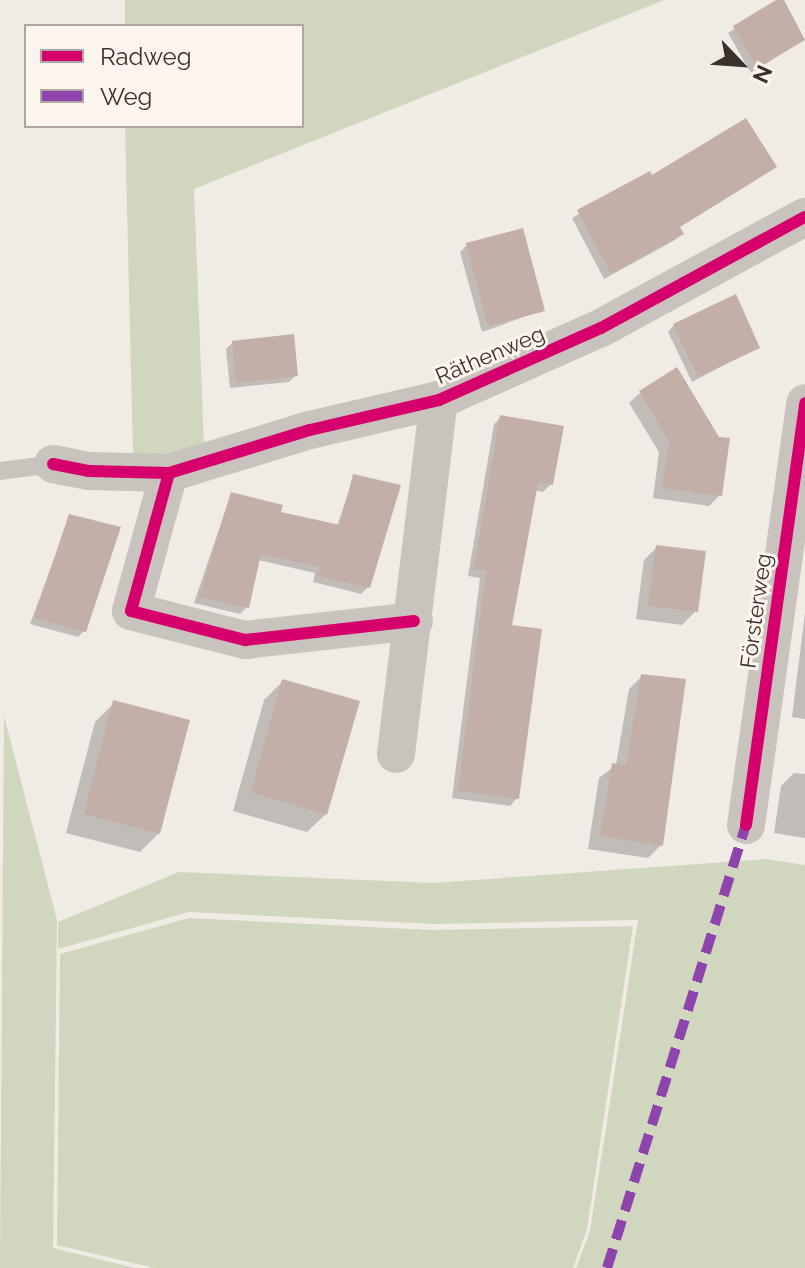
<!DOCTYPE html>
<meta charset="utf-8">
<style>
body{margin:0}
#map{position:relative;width:805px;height:1268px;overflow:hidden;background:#f0ebe5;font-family:Raleway,sans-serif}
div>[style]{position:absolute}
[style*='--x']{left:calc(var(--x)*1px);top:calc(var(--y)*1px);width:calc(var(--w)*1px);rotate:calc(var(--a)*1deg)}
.green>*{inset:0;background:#d1d6bf}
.shadow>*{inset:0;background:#0003}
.building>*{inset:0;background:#c3afa7}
.service>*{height:18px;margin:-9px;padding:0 9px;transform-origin:9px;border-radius:9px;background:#c9c3be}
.minor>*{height:38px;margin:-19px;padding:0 19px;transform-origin:19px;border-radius:19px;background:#c9c3be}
.quiet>*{height:10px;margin-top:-5px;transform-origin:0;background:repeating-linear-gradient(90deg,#8e44ad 0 20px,transparent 0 30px)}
.cycleway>*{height:12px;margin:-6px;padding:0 6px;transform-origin:6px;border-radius:6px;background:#d6006c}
span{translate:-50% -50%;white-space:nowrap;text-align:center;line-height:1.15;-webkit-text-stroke:6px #fbf5ee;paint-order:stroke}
.street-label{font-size:22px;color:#3b302b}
.legend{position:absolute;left:24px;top:24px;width:280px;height:104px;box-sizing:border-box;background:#fbf5ee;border:2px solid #aea6a0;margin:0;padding:10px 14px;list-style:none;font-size:24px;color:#3b302b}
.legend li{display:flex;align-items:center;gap:16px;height:40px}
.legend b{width:40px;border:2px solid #aea6a0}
.north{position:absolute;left:701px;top:24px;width:80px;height:80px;-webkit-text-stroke:6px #fbf5ee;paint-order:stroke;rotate:115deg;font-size:22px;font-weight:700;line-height:32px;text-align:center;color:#3b302b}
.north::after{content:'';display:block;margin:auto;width:28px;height:36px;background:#3b302b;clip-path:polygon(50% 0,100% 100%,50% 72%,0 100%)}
</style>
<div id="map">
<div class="green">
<div style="clip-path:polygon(125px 0,664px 0,194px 189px,204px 447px,169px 460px,133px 453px,125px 126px,302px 126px,302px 26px,125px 26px)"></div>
<div style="clip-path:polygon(4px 716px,57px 920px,53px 1248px,135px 1268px,0 1268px)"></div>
<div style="clip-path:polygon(766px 859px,805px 865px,805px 1268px,576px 1268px,590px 1231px,638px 920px,435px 924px,189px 912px,58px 949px,58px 922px,179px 872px,433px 883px)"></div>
<div style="clip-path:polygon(189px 918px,431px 930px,633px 926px,587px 1229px,573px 1268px,154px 1268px,57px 1245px,60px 954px)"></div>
</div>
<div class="shadow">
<div style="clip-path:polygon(781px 0,804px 39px,751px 73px,728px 33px)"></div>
<div style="clip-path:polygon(775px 167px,678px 228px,681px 234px,675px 240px,604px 279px,572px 218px,649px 173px,651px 178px)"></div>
<div style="clip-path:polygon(467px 245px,543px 310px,482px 332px,460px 252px)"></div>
<div style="clip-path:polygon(674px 325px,758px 347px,692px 382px,668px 332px)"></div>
<div style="clip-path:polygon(233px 342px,296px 375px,289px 382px,230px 388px,226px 349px)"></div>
<div style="clip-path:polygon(640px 393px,720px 495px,709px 506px,653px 498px,659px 452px,629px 403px)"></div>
<div style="clip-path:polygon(501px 417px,551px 484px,543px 492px,534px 490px,509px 627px,517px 798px,510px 806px,452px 798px,480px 578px,468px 576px,494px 424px)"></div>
<div style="clip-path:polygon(354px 476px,368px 587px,361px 594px,313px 582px,315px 573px,258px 560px,247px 607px,240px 614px,194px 603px,231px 494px,278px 514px,337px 526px)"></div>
<div style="clip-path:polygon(70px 516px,84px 631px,78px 637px,30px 624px)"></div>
<div style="clip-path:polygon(657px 547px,696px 611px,682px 625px,636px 619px,644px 560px)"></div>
<div style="clip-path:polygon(805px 613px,805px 719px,792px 717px)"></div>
<div style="clip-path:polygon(642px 676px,661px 845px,648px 858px,588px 849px,599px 778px,616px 765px,629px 689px)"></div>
<div style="clip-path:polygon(283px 681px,326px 814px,307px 832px,233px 811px,264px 700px)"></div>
<div style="clip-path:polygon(114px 703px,159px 833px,140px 852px,66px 833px,95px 722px)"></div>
<div style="clip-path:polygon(794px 773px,805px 774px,805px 838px,774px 833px,781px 786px)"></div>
</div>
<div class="building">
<div style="clip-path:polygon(776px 0,784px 0,805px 40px,758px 68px,733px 26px)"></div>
<div style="clip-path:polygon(746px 118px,777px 167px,680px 227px,684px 234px,611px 274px,577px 210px,650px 171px,652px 175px)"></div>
<div style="clip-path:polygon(523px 228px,545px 311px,488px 326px,466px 243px)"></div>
<div style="clip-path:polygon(736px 294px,760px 348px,698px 377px,673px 324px)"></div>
<div style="clip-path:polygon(294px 334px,298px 376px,236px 383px,232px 341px)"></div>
<div style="clip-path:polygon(677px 367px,719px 437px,730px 438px,722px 496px,662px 488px,669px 441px,639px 391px)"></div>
<div style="clip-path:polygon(500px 415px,564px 426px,553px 485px,538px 483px,512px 625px,542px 629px,519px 799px,458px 791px,486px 571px,474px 569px)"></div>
<div style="clip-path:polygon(353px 474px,401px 485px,370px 588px,318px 576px,320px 567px,261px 554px,249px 608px,199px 597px,231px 492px,283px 505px,281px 512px,340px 525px)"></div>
<div style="clip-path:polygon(69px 514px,121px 527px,86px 632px,34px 618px)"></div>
<div style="clip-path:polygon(656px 545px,706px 551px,698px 612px,648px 606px)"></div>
<div style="clip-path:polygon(641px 674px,686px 679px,663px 846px,600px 836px,612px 763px,626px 765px)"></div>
<div style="clip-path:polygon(282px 679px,360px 701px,327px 815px,251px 792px)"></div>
<div style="clip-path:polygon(113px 700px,190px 720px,160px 834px,84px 814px)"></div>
</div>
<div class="service">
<div style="--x:0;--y:471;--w:53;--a:-7.5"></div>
</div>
<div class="minor">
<div style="--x:53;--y:464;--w:37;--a:11"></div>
<div style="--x:89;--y:471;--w:80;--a:1.4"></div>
<div style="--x:169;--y:473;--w:147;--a:-17"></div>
<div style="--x:310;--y:430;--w:132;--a:-13.1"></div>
<div style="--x:439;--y:400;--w:177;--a:-24"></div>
<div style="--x:601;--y:328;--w:232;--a:-28.6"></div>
<div style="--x:169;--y:473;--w:143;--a:105.4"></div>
<div style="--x:131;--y:611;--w:118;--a:14.3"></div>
<div style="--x:245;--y:640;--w:170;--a:-6.4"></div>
<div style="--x:396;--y:754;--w:357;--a:-83.1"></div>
<div style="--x:746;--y:825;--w:426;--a:-82"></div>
</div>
<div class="quiet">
<div style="--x:607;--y:1268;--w:464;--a:-72.6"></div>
</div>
<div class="cycleway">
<div style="--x:53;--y:464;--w:37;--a:11"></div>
<div style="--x:89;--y:471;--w:80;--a:1.4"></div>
<div style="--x:169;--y:473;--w:147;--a:-17"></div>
<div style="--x:310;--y:430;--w:132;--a:-13.1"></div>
<div style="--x:439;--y:400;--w:177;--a:-24"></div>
<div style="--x:601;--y:328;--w:232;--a:-28.6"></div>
<div style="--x:169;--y:473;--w:143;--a:105.4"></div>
<div style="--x:131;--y:611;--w:118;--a:14.3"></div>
<div style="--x:245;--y:640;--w:170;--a:-6.4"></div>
<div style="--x:746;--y:825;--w:426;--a:-82"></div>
</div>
<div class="street-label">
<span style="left:490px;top:355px;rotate:-23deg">Räthenweg</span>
<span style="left:756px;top:611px;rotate:-82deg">Försterweg</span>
</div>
<ul class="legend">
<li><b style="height:10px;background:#d6006c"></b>Radweg</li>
<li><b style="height:10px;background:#8e44ad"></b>Weg</li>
</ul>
<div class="north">N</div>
</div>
